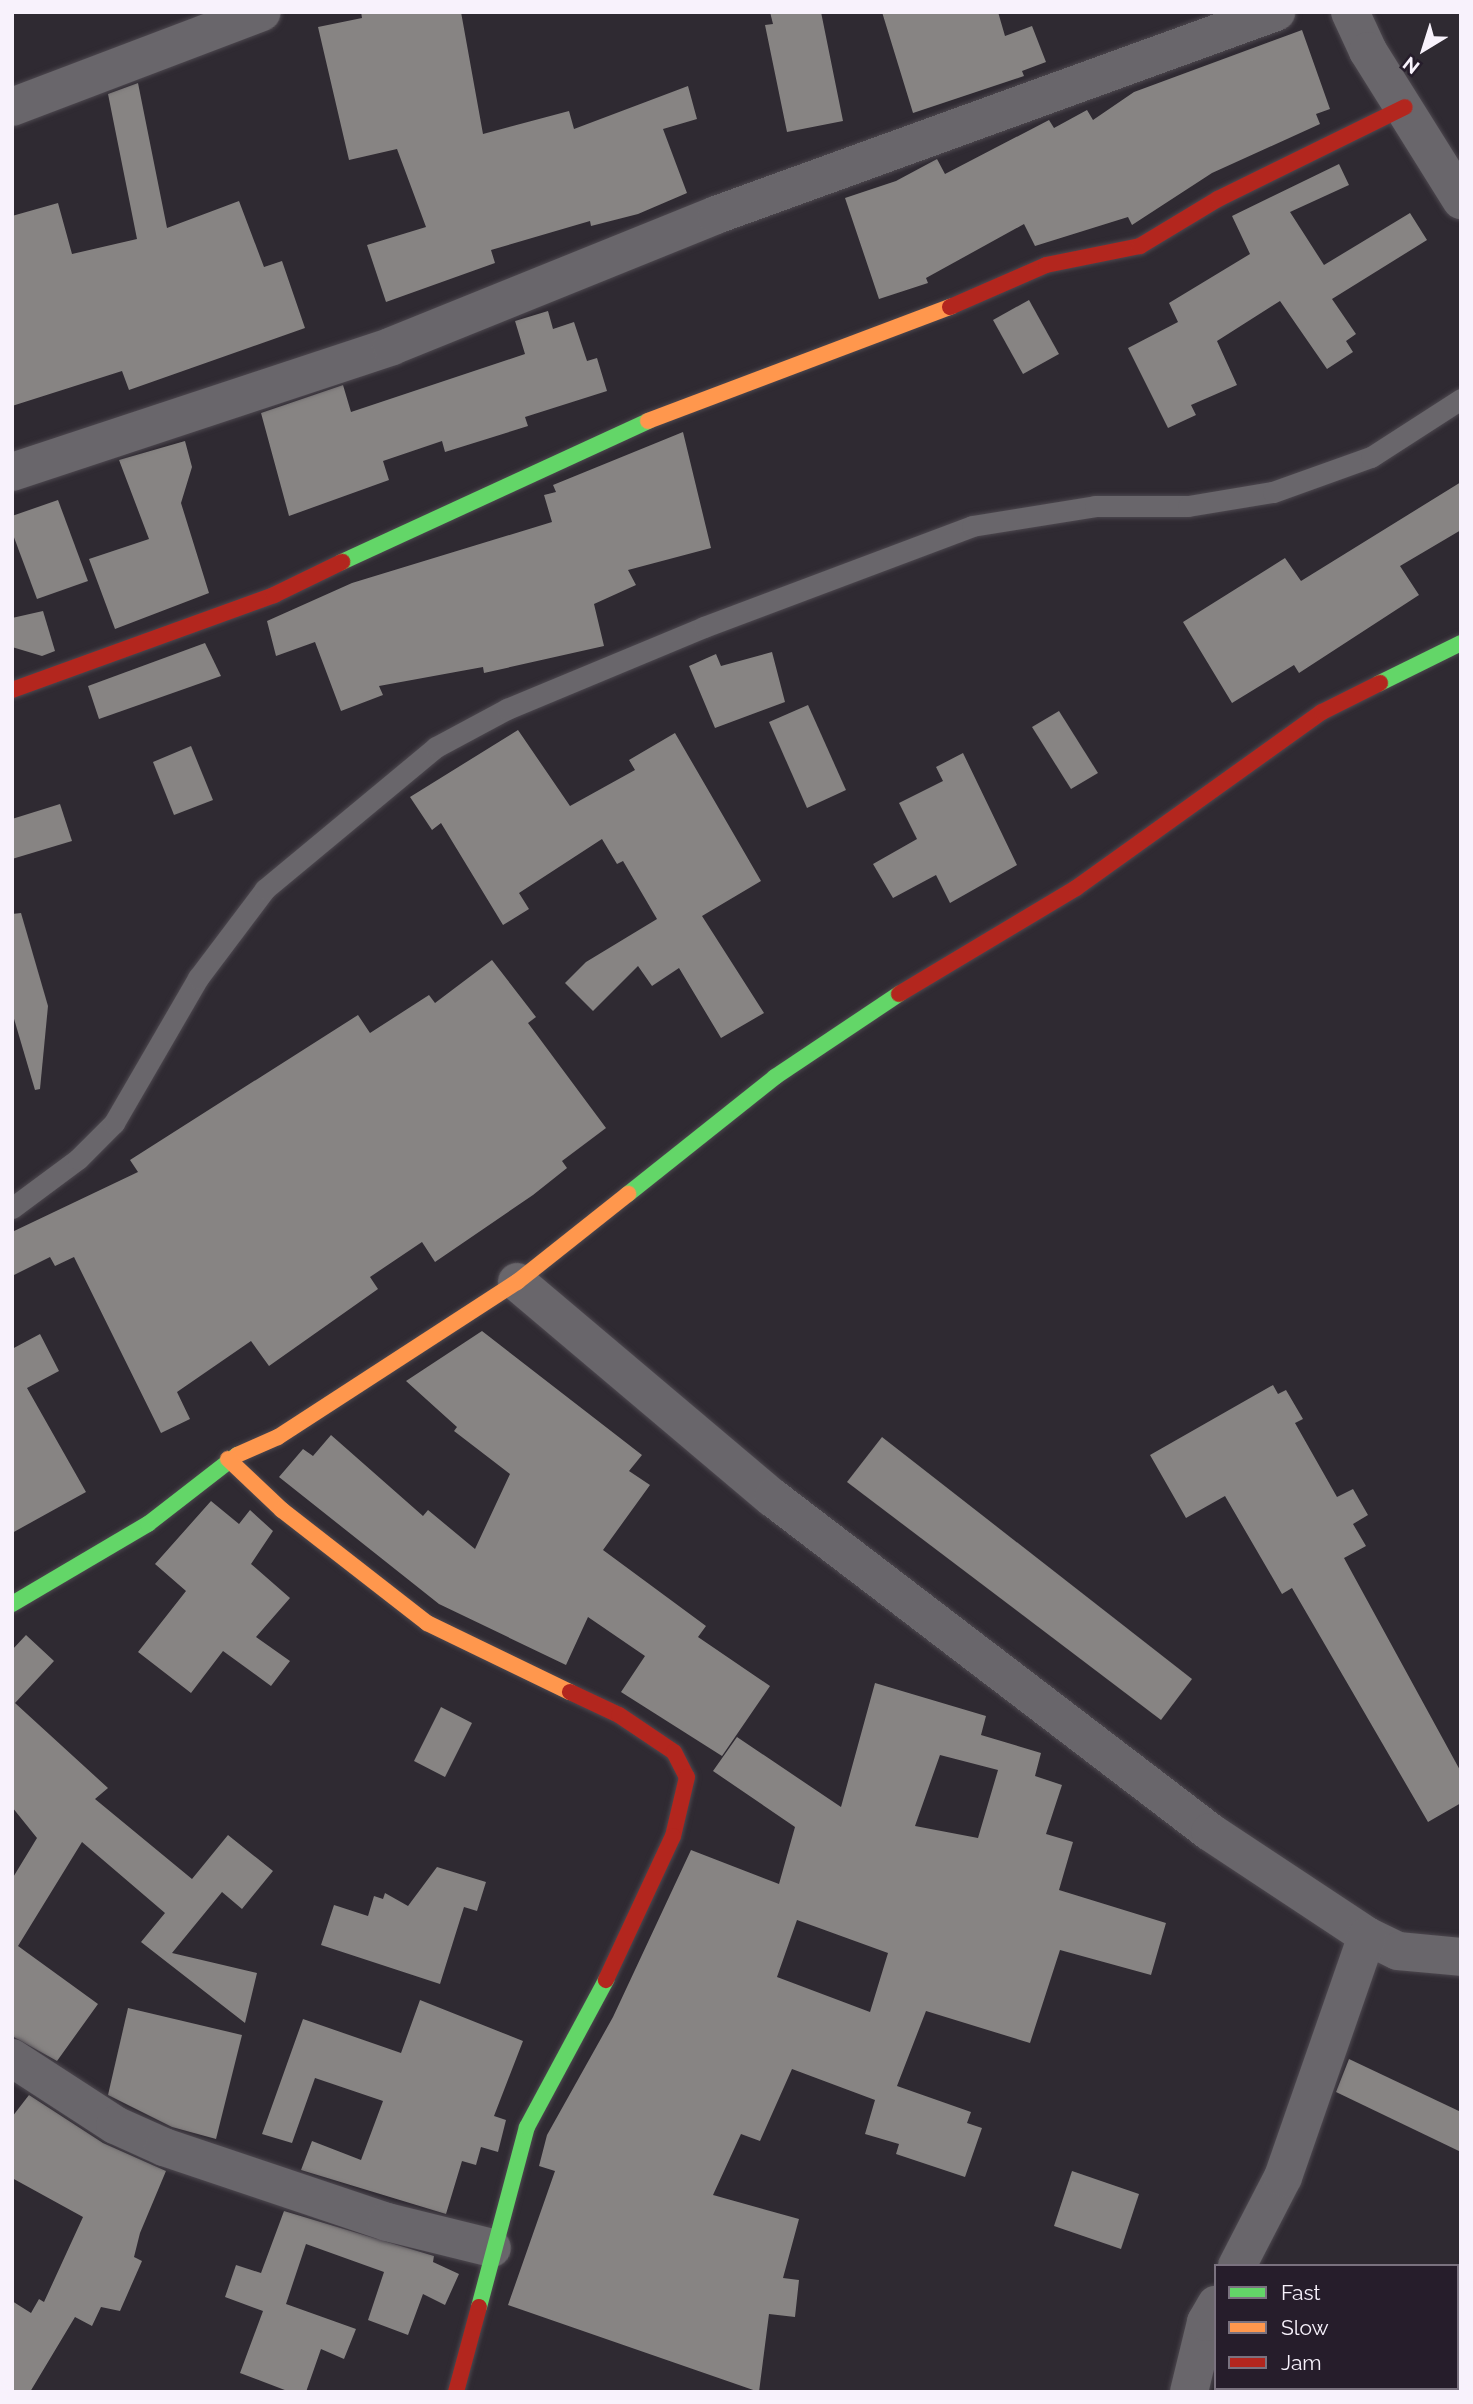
<!DOCTYPE html>
<style>
body{margin:0}
#map{position:relative;width:1473px;height:2404px;overflow:hidden;background:#2f2a32;font-family:Raleway,sans-serif}
div>[style]{position:absolute}
[style*='--x']{left:calc(var(--x)*1px);top:calc(var(--y)*1px);width:calc(var(--w)*1px);rotate:calc(var(--a)*1deg)}
.building>*{inset:0;background:#878483}
.roads{filter:drop-shadow(0 0 2px #4d484f) drop-shadow(0 0 2px #4d484f)}
.lane>*{height:21px;margin:-10.5px;padding:0 10.5px;transform-origin:10.5px;border-radius:10.5px;background:#69666b}
.street>*{height:38px;margin:-19px;padding:0 19px;transform-origin:19px;border-radius:19px;background:#69666b}
.fast>*{height:16px;margin:-8px;padding:0 8px;transform-origin:8px;border-radius:8px;background:#63d668}
.slow>*{height:16px;margin:-8px;padding:0 8px;transform-origin:8px;border-radius:8px;background:#ff974d}
.jam>*{height:16px;margin:-8px;padding:0 8px;transform-origin:8px;border-radius:8px;background:#b3261e}
span{translate:-50% -50%;white-space:nowrap;text-align:center;line-height:1.15;-webkit-text-stroke:7px #261d2b;paint-order:stroke}
.frame{position:absolute;inset:0;border:14px solid #f8f2fc;pointer-events:none}
.legend{position:absolute;left:1214px;top:2264px;width:245px;height:126px;box-sizing:border-box;background:#261d2b;border:2px solid #7a727f;margin:0;padding:9px 12px;list-style:none;font-size:21px;color:#f8f2fc}
.legend li{display:flex;align-items:center;gap:14px;height:35px}
.legend b{width:35px;border:2px solid #7a727f}
.north{position:absolute;left:1389px;top:14px;width:70px;height:70px;-webkit-text-stroke:5px #261d2b;paint-order:stroke;rotate:218deg;font-size:19px;font-weight:700;line-height:28px;text-align:center;color:#f8f2fc}
.north::after{content:'';display:block;margin:auto;width:24px;height:32px;background:#f8f2fc;clip-path:polygon(50% 0,100% 100%,50% 72%,0 100%)}
</style>
<div id="map">
<div class="building">
<div style="clip-path:polygon(361px 12px,461px 12px,483px 134px,569px 111px,574px 129px,688px 86px,697px 119px,663px 129px,687px 193px,638px 214px,591px 226px,590px 221px,491px 250px,495px 263px,386px 302px,367px 245px,426px 227px,397px 149px,349px 160px,318px 27px,362px 18px)"></div>
<div style="clip-path:polygon(770px 12px,821px 12px,843px 121px,787px 132px,765px 25px,773px 24px)"></div>
<div style="clip-path:polygon(882px 12px,998px 12px,1005px 36px,1032px 26px,1046px 62px,1022px 71px,1024px 76px,913px 113px)"></div>
<div style="clip-path:polygon(1302px 30px,1330px 109px,1316px 114px,1320px 124px,1212px 173px,1132px 225px,1128px 217px,1035px 246px,1024px 224px,926px 278px,928px 283px,879px 299px,845px 198px,896px 181px,937px 159px,945px 174px,1049px 120px,1054px 128px,1087px 110px,1093px 120px,1134px 92px)"></div>
<div style="clip-path:polygon(138px 83px,167px 228px,239px 201px,264px 267px,282px 261px,305px 328px,129px 390px,122px 371px,12px 406px,12px 216px,58px 203px,72px 254px,137px 239px,108px 94px)"></div>
<div style="clip-path:polygon(1339px 164px,1349px 185px,1290px 212px,1324px 265px,1410px 213px,1427px 240px,1332px 299px,1356px 334px,1346px 341px,1353px 352px,1327px 369px,1280px 301px,1217px 341px,1237px 385px,1191px 405px,1196px 415px,1168px 428px,1128px 348px,1178px 322px,1169px 303px,1250px 254px,1232px 216px)"></div>
<div style="clip-path:polygon(1029px 300px,1059px 354px,1023px 374px,993px 320px)"></div>
<div style="clip-path:polygon(548px 311px,553px 329px,574px 322px,587px 361px,597px 358px,607px 391px,525px 417px,528px 426px,445px 452px,442px 441px,383px 461px,389px 480px,289px 516px,261px 413px,343px 385px,351px 412px,525px 354px,515px 321px)"></div>
<div style="clip-path:polygon(683px 432px,711px 548px,628px 570px,636px 585px,594px 604px,604px 646px,484px 673px,483px 667px,379px 686px,383px 695px,341px 711px,315px 642px,276px 656px,267px 621px,352px 583px,552px 522px,544px 495px,556px 492px,553px 485px)"></div>
<div style="clip-path:polygon(185px 441px,192px 467px,181px 503px,209px 593px,115px 629px,89px 559px,149px 539px,119px 460px)"></div>
<div style="clip-path:polygon(1461px 482px,1461px 530px,1400px 566px,1419px 595px,1299px 673px,1294px 665px,1232px 703px,1183px 622px,1285px 558px,1301px 581px)"></div>
<div style="clip-path:polygon(58px 500px,88px 581px,37px 599px,12px 532px,12px 516px)"></div>
<div style="clip-path:polygon(43px 611px,55px 651px,42px 656px,12px 647px,12px 618px)"></div>
<div style="clip-path:polygon(205px 643px,221px 676px,99px 719px,88px 686px)"></div>
<div style="clip-path:polygon(772px 652px,785px 702px,715px 728px,689px 666px,716px 654px,721px 666px)"></div>
<div style="clip-path:polygon(808px 705px,846px 790px,807px 808px,769px 722px)"></div>
<div style="clip-path:polygon(1059px 711px,1098px 773px,1071px 789px,1032px 727px)"></div>
<div style="clip-path:polygon(518px 730px,570px 806px,635px 770px,629px 760px,675px 733px,761px 881px,702px 916px,764px 1013px,721px 1038px,679px 968px,652px 986px,638px 966px,593px 1011px,565px 983px,586px 962px,657px 919px,623px 861px,617px 864px,602px 839px,519px 893px,529px 909px,503px 925px,441px 823px,432px 830px,410px 797px)"></div>
<div style="clip-path:polygon(191px 746px,213px 800px,174px 815px,153px 762px)"></div>
<div style="clip-path:polygon(963px 753px,1017px 865px,950px 903px,936px 875px,893px 898px,873px 864px,917px 839px,899px 803px,943px 781px,936px 767px)"></div>
<div style="clip-path:polygon(60px 804px,72px 841px,12px 859px,12px 819px)"></div>
<div style="clip-path:polygon(21px 913px,48px 1006px,40px 1089px,35px 1090px,12px 1012px,12px 914px)"></div>
<div style="clip-path:polygon(492px 960px,536px 1017px,528px 1023px,606px 1128px,562px 1161px,567px 1168px,533px 1195px,435px 1262px,422px 1242px,370px 1277px,378px 1289px,269px 1366px,251px 1341px,177px 1392px,190px 1419px,161px 1433px,74px 1257px,55px 1266px,50px 1257px,12px 1276px,12px 1232px,138px 1172px,130px 1160px,358px 1015px,370px 1033px,429px 995px,435px 1003px)"></div>
<div style="clip-path:polygon(482px 1331px,642px 1455px,629px 1471px,650px 1485px,603px 1550px,706px 1626px,698px 1637px,770px 1686px,722px 1756px,621px 1692px,645px 1656px,588px 1617px,566px 1665px,439px 1604px,279px 1477px,303px 1449px,313px 1456px,331px 1435px,423px 1516px,428px 1510px,475px 1549px,510px 1474px,454px 1431px,457px 1427px,406px 1381px)"></div>
<div style="clip-path:polygon(40px 1334px,59px 1371px,27px 1388px,86px 1492px,12px 1533px,12px 1349px)"></div>
<div style="clip-path:polygon(1273px 1385px,1278px 1394px,1286px 1390px,1303px 1419px,1295px 1423px,1337px 1497px,1353px 1489px,1368px 1515px,1353px 1524px,1366px 1546px,1344px 1558px,1461px 1772px,1461px 1803px,1428px 1822px,1292px 1588px,1282px 1594px,1225px 1496px,1186px 1518px,1150px 1455px)"></div>
<div style="clip-path:polygon(882px 1437px,1192px 1679px,1161px 1720px,847px 1482px)"></div>
<div style="clip-path:polygon(211px 1501px,239px 1524px,250px 1510px,273px 1531px,251px 1564px,290px 1598px,256px 1637px,290px 1661px,271px 1686px,223px 1651px,191px 1693px,138px 1652px,186px 1591px,155px 1564px)"></div>
<div style="clip-path:polygon(26px 1635px,54px 1661px,15px 1703px,108px 1788px,95px 1799px,192px 1879px,228px 1835px,273px 1871px,242px 1909px,222px 1892px,172px 1953px,257px 1973px,245px 2023px,141px 1942px,165px 1913px,82px 1842px,18px 1946px,98px 2004px,57px 2061px,12px 2036px,12px 1879px,37px 1838px,12px 1807px,12px 1650px)"></div>
<div style="clip-path:polygon(evenodd,875px 1683px,986px 1716px,981px 1735px,1041px 1753px,1035px 1776px,1062px 1785px,1046px 1834px,1073px 1842px,1059px 1890px,1166px 1923px,1151px 1975px,1060px 1950px,1030px 2043px,926px 2011px,897px 2086px,971px 2112px,967px 2123px,982px 2128px,965px 2177px,896px 2154px,899px 2144px,865px 2134px,875px 2100px,792px 2069px,760px 2141px,741px 2134px,713px 2195px,799px 2219px,783px 2278px,799px 2280px,795px 2317px,769px 2314px,759px 2392px,508px 2305px,555px 2171px,539px 2166px,547px 2135px,613px 2017px,691px 1850px,779px 1884px,795px 1827px,713px 1771px,737px 1737px,841px 1807px,875px 1683px,940px 1755px,998px 1770px,978px 1838px,915px 1826px,940px 1755px,875px 1683px,797px 1920px,888px 1953px,870px 2012px,777px 1977px,797px 1920px)"></div>
<div style="clip-path:polygon(441px 1707px,472px 1723px,445px 1777px,414px 1761px)"></div>
<div style="clip-path:polygon(437px 1867px,486px 1882px,477px 1911px,464px 1907px,440px 1984px,321px 1945px,334px 1905px,368px 1916px,374px 1896px,383px 1899px,385px 1893px,408px 1906px)"></div>
<div style="clip-path:polygon(420px 2000px,523px 2041px,494px 2116px,506px 2120px,498px 2152px,481px 2147px,476px 2165px,462px 2161px,446px 2214px,301px 2170px,312px 2141px,361px 2160px,383px 2101px,315px 2078px,292px 2143px,262px 2134px,303px 2019px,401px 2053px)"></div>
<div style="clip-path:polygon(128px 2008px,242px 2035px,216px 2139px,172px 2127px,108px 2095px)"></div>
<div style="clip-path:polygon(1349px 2059px,1461px 2112px,1461px 2152px,1336px 2092px)"></div>
<div style="clip-path:polygon(29px 2095px,103px 2143px,166px 2171px,140px 2233px,134px 2257px,142px 2261px,120px 2311px,101px 2307px,92px 2326px,75px 2317px,30px 2392px,12px 2392px,12px 2301px,31px 2313px,39px 2299px,44px 2302px,83px 2217px,12px 2178px,12px 2117px)"></div>
<div style="clip-path:polygon(1072px 2171px,1139px 2194px,1121px 2249px,1054px 2226px)"></div>
<div style="clip-path:polygon(284px 2211px,434px 2256px,433px 2262px,459px 2274px,445px 2305px,423px 2294px,408px 2335px,368px 2320px,384px 2272px,306px 2244px,286px 2304px,356px 2329px,344px 2359px,321px 2349px,306px 2392px,290px 2392px,240px 2373px,263px 2311px,225px 2297px,236px 2265px,261px 2273px)"></div>
</div>
<div class="roads">
<div class="lane">
<div style="--x:12;--y:1208;--w:82;--a:-36.6"></div>
<div style="--x:78;--y:1159;--w:51;--a:-45"></div>
<div style="--x:114;--y:1123;--w:168;--a:-59.9"></div>
<div style="--x:198;--y:978;--w:111;--a:-53"></div>
<div style="--x:265;--y:889;--w:222;--a:-39.7"></div>
<div style="--x:436;--y:747;--w:81;--a:-28.2"></div>
<div style="--x:507;--y:709;--w:213;--a:-22.6"></div>
<div style="--x:704;--y:627;--w:286;--a:-20.6"></div>
<div style="--x:972;--y:526;--w:125;--a:-9.2"></div>
<div style="--x:1095;--y:506;--w:93;--a:0"></div>
<div style="--x:1188;--y:506;--w:86;--a:-9.4"></div>
<div style="--x:1273;--y:492;--w:104;--a:-19.7"></div>
<div style="--x:1371;--y:457;--w:107;--a:-32.8"></div>
</div>
<div class="street">
<div style="--x:1350;--y:12;--w:43;--a:65.2"></div>
<div style="--x:1368;--y:51;--w:176;--a:58"></div>
<div style="--x:12;--y:107;--w:267;--a:-20.8"></div>
<div style="--x:12;--y:472;--w:400;--a:-18.3"></div>
<div style="--x:392;--y:346;--w:349;--a:-22"></div>
<div style="--x:716;--y:215;--w:596;--a:-19.93"></div>
<div style="--x:517;--y:1282;--w:335;--a:40.2"></div>
<div style="--x:773;--y:1498;--w:550;--a:37.39"></div>
<div style="--x:1210;--y:1832;--w:188;--a:33.5"></div>
<div style="--x:1367;--y:1936;--w:34;--a:26"></div>
<div style="--x:1398;--y:1951;--w:63;--a:5.4"></div>
<div style="--x:12;--y:2058;--w:123;--a:33"></div>
<div style="--x:115;--y:2125;--w:54;--a:24.2"></div>
<div style="--x:164;--y:2147;--w:235;--a:18.6"></div>
<div style="--x:387;--y:2222;--w:108;--a:13.9"></div>
<div style="--x:1237;--y:2266;--w:100;--a:-62.7"></div>
<div style="--x:1283;--y:2177;--w:255;--a:-70.8"></div>
<div style="--x:1189;--y:2392;--w:72;--a:-76.3"></div>
<div style="--x:1206;--y:2322;--w:20;--a:-60"></div>
</div>
<div class="fast">
<div style="--x:342;--y:562;--w:337;--a:-24.7"></div>
<div style="--x:1380;--y:683;--w:90;--a:-26.3"></div>
<div style="--x:628;--y:1194;--w:188;--a:-38.5"></div>
<div style="--x:775;--y:1077;--w:149;--a:-33.8"></div>
<div style="--x:12;--y:1604;--w:158;--a:-30.5"></div>
<div style="--x:148;--y:1524;--w:113;--a:-37.8"></div>
<div style="--x:479;--y:2307;--w:186;--a:-75.1"></div>
<div style="--x:527;--y:2127;--w:167;--a:-61.7"></div>
</div>
<div class="slow">
<div style="--x:648;--y:421;--w:323;--a:-20.7"></div>
<div style="--x:237;--y:1455;--w:45;--a:-23.7"></div>
<div style="--x:278;--y:1437;--w:285;--a:-33"></div>
<div style="--x:517;--y:1282;--w:142;--a:-38.4"></div>
<div style="--x:228;--y:1459;--w:74;--a:43.4"></div>
<div style="--x:282;--y:1510;--w:184;--a:37.9"></div>
<div style="--x:427;--y:1623;--w:159;--a:25.8"></div>
</div>
<div class="jam">
<div style="--x:950;--y:307;--w:105;--a:-23.6"></div>
<div style="--x:1046;--y:265;--w:96;--a:-11.4"></div>
<div style="--x:1140;--y:246;--w:91;--a:-31.1"></div>
<div style="--x:1218;--y:199;--w:208;--a:-26.2"></div>
<div style="--x:12;--y:690;--w:279;--a:-19.9"></div>
<div style="--x:274;--y:595;--w:76;--a:-25.9"></div>
<div style="--x:899;--y:994;--w:206;--a:-30.9"></div>
<div style="--x:1076;--y:888;--w:302;--a:-35.6"></div>
<div style="--x:1322;--y:712;--w:65;--a:-26.6"></div>
<div style="--x:570;--y:1692;--w:54;--a:25.1"></div>
<div style="--x:619;--y:1715;--w:66;--a:33.9"></div>
<div style="--x:674;--y:1752;--w:28;--a:63"></div>
<div style="--x:687;--y:1777;--w:61;--a:103.3"></div>
<div style="--x:673;--y:1836;--w:159;--a:115"></div>
<div style="--x:456;--y:2392;--w:88;--a:-74.9"></div>
</div>
</div>
<div class="frame"></div>
<ul class="legend">
<li><b style="height:9px;background:#63d668"></b>Fast</li>
<li><b style="height:9px;background:#ff974d"></b>Slow</li>
<li><b style="height:9px;background:#b3261e"></b>Jam</li>
</ul>
<div class="north">N</div>
</div>
